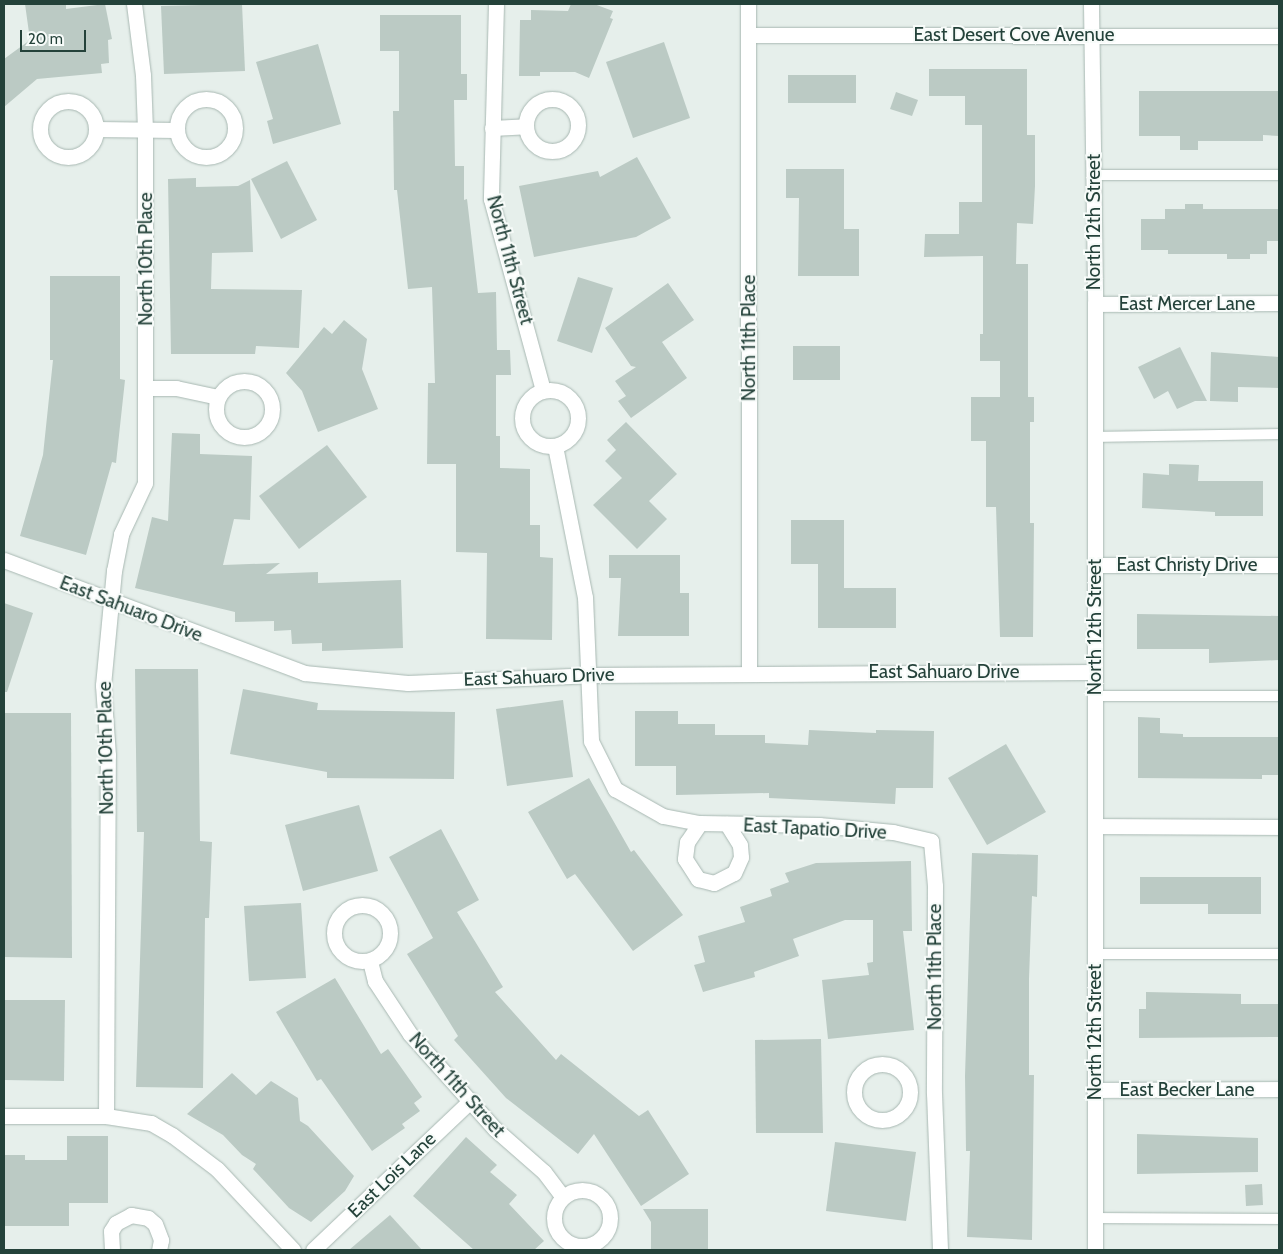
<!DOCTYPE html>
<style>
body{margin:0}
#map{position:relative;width:1283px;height:1254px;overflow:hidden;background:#e6efeb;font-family:Cabin,sans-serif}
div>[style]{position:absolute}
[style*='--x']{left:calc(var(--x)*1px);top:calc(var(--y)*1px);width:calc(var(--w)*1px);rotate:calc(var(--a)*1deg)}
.building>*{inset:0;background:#bbcac4}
.roads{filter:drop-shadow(0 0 1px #a8b8b2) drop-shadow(0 0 1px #a8b8b2)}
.lane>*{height:10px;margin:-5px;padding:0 5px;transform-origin:5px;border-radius:5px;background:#fff}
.street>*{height:15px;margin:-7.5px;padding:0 7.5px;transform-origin:7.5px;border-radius:7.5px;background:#fff}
.street>.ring{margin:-7.5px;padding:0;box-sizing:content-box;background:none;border:15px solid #fff;border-radius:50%}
span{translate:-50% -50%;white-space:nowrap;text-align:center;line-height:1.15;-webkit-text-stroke:4px #f7fbf9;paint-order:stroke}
.street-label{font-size:19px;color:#24423a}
.frame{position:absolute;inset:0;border:5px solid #24423a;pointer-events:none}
.scale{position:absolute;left:20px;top:30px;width:66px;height:22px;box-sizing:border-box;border:2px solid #24423a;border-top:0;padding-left:6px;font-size:15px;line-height:18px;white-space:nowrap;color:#24423a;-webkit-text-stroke:4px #f7fbf9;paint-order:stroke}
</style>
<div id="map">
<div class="building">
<div style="clip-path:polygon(25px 4px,66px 4px,66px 9px,105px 4px,112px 39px,108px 40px,109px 63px,101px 64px,102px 73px,37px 79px,4px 107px,4px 59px,30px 40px)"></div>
<div style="clip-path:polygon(242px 4px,245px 71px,164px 74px,161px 6px)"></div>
<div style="clip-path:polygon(571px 4px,594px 4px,613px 11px,610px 18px,613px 19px,589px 78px,575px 72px,540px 72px,540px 76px,519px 76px,520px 20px,531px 20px,531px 10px,568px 11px)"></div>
<div style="clip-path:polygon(380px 15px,461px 15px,461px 74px,467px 74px,467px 100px,454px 100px,455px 166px,464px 166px,464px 200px,467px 199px,478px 293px,496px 292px,497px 350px,510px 350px,511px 375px,496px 375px,496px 436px,500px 436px,500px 468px,530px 469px,530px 525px,540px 525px,540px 557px,553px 558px,552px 640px,486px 639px,487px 553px,456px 552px,456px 464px,427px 464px,428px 383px,435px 383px,432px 287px,408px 289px,397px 190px,394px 190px,393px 111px,399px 111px,399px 51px,380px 51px)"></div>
<div style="clip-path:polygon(664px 42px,690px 118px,633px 138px,606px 62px)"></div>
<div style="clip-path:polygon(318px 44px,341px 124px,273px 144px,267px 121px,273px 119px,256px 62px)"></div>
<div style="clip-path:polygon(929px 69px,1027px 69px,1027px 135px,1035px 135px,1035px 186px,1033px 224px,1017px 223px,1016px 264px,1028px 264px,1028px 397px,1034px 397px,1034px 422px,1030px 422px,1030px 523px,1034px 523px,1033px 637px,1000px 637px,996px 507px,986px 507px,986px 441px,971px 441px,971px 397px,1000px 397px,1000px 361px,980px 361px,980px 334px,983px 334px,983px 256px,924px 257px,925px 234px,959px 234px,959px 202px,982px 202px,982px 125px,965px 125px,965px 96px,929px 96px)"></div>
<div style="clip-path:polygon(788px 75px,856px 75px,856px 103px,788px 103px)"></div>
<div style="clip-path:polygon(1139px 91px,1279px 91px,1279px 136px,1263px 135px,1263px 141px,1198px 141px,1198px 150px,1180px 150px,1180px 136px,1139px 136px)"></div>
<div style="clip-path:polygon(896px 92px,918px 100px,912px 116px,890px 109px)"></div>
<div style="clip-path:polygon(637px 157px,671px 218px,636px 237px,534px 257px,519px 186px,598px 171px,600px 177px)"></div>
<div style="clip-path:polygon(287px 161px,317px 220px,281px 239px,251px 179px)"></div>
<div style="clip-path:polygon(786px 169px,844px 169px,844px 229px,859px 229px,859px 276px,798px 276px,799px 198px,786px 198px)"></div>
<div style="clip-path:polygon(196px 178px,196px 187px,238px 186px,250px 180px,253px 252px,212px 253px,211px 289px,302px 290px,299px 348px,256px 346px,255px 354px,171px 354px,168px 179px)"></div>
<div style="clip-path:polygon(1185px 204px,1203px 204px,1203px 209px,1279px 209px,1279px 241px,1267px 241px,1267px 254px,1250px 254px,1250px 259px,1227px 259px,1227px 254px,1168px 254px,1168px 250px,1141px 250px,1141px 219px,1165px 219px,1165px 209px,1185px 209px)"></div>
<div style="clip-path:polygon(50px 276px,120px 276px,120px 379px,125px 380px,116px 463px,112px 462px,86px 555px,20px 536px,43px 455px,53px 360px,50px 360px)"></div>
<div style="clip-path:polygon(578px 277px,613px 288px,592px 353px,557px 341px)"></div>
<div style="clip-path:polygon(668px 283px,694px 320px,662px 342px,687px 378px,631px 418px,618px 401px,626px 396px,615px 381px,636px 367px,631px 366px,605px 328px)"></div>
<div style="clip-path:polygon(344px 320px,367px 339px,362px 369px,378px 409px,318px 432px,302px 391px,286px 373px,324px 327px,332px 334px)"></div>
<div style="clip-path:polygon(793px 346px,840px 346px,840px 380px,793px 380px)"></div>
<div style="clip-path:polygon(1180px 347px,1207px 401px,1195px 401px,1177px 409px,1168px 391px,1154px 399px,1138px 367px)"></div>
<div style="clip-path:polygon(1211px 352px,1279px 357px,1279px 388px,1238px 387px,1238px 402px,1210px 401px)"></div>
<div style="clip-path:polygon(626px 422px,677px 474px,649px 501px,667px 519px,637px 549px,593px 505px,622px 478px,605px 461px,616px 450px,607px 440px)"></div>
<div style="clip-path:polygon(172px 433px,200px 434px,200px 454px,252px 456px,250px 520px,234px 519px,223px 565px,280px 563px,266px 574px,318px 572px,318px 583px,401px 580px,403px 648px,322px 651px,322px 643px,292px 644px,291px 630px,274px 631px,274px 621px,235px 622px,235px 612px,135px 588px,152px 517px,168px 521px)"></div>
<div style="clip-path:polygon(327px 445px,367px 497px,299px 549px,259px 496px)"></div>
<div style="clip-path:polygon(1169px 464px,1199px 465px,1198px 481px,1263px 481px,1263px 516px,1215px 516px,1215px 512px,1142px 508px,1143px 473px,1169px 475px)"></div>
<div style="clip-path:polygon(791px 520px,844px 520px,844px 588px,896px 588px,896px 628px,818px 628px,818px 564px,791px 564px)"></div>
<div style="clip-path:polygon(609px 555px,680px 555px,680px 593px,689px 593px,689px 636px,618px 636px,621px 578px,609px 578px)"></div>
<div style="clip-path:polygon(4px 603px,33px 613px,7px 692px,4px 692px)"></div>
<div style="clip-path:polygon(1137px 614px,1279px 616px,1279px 660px,1209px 663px,1209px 649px,1137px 649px)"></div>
<div style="clip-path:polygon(135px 669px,198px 669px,200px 841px,212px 842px,209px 918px,205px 918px,203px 1088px,136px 1087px,144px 832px,137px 832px)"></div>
<div style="clip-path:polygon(243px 689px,318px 703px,317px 710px,455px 712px,454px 779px,327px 778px,327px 772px,230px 754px)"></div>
<div style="clip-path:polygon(563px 700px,573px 777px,507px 786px,496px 709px)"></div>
<div style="clip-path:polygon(635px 711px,678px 711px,678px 724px,715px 724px,715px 735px,765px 735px,765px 743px,808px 745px,809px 730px,876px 733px,876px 730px,934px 731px,933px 788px,896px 788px,895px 804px,769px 798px,769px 793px,676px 795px,676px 766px,635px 766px)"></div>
<div style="clip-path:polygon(4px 713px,71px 713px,72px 958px,4px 957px)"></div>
<div style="clip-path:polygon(1138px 717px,1160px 718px,1160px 733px,1183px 734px,1183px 737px,1279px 737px,1279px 775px,1262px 775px,1262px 779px,1138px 778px)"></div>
<div style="clip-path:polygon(1006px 744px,1046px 812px,987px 845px,948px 778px)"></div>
<div style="clip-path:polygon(589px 778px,631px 852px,634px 850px,683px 915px,633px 951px,575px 874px,567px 879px,528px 812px)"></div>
<div style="clip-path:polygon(359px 805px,378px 871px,303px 891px,285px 825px)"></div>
<div style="clip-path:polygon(441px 829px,479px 900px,457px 912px,503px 987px,495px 992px,556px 1060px,561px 1054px,639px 1116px,648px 1110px,689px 1174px,641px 1206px,594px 1134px,578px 1154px,506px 1098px,454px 1040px,458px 1036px,407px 954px,433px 938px,389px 857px)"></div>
<div style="clip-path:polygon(972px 853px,1038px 855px,1037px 897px,1032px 896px,1029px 979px,1029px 1075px,1034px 1075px,1032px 1240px,967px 1237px,970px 1151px,966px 1151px,965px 1076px)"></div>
<div style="clip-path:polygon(911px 861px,912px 931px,903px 931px,914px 1030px,828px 1039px,822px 980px,869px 975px,867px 963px,873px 962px,873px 920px,845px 920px,793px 939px,799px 956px,754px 972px,755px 977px,703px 992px,694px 965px,705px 962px,698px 936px,745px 922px,740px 907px,772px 896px,770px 889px,789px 882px,785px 873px,816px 863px)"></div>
<div style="clip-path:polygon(1140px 877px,1261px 877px,1261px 914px,1208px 914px,1208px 904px,1140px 904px)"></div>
<div style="clip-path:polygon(301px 903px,306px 978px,249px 981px,244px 906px)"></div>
<div style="clip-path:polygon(335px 978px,381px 1054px,388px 1049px,422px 1097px,414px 1103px,420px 1111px,402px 1124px,405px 1128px,372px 1151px,321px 1079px,317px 1081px,276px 1012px)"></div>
<div style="clip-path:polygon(1146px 992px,1241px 994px,1241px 1004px,1279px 1004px,1279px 1037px,1139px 1038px,1139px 1009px,1146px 1009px)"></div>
<div style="clip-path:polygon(4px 1000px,65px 1000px,64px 1081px,4px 1080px)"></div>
<div style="clip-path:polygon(821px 1039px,823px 1133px,756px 1133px,755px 1040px)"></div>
<div style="clip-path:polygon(232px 1073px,256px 1095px,271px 1081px,298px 1098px,300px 1121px,308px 1126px,354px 1176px,345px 1191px,311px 1222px,289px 1208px,253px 1169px,256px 1164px,242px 1155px,223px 1135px,187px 1114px)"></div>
<div style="clip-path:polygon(1137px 1134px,1258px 1138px,1258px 1172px,1137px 1174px)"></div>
<div style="clip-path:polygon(67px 1136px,108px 1136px,108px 1203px,69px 1203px,69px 1226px,4px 1226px,4px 1155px,25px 1155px,25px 1160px,67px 1160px)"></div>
<div style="clip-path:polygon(466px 1137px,497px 1165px,490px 1172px,517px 1195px,509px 1204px,544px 1241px,534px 1250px,474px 1250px,413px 1196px)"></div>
<div style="clip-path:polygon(835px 1142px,916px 1152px,906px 1221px,826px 1211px)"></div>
<div style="clip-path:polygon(1262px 1184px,1263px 1205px,1246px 1206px,1245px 1185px)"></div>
<div style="clip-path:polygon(643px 1209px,708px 1209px,708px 1250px,651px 1250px,651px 1222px)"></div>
<div style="clip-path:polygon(390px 1215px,422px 1250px,349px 1250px)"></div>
</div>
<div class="roads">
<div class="lane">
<div style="--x:1094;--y:175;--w:185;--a:0"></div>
<div style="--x:1095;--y:437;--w:184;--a:-0.9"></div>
<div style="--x:1095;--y:696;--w:184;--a:0"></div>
<div style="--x:1095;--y:954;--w:184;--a:0"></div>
<div style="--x:1095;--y:1218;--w:184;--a:0.3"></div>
</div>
<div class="street">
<div style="--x:496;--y:4;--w:195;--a:91.5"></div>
<div style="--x:491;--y:199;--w:198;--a:74.8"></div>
<div style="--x:748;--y:4;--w:668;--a:89.91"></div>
<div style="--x:1091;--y:4;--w:300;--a:89.2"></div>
<div style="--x:1095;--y:304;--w:946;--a:90"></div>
<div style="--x:748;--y:35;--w:531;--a:0.11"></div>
<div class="ring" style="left:177px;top:99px;width:43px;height:43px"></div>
<div class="ring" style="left:526px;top:99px;width:37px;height:37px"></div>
<div class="ring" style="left:40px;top:101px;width:41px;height:41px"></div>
<div style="--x:492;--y:128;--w:34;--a:-3"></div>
<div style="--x:96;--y:129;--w:80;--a:0.7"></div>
<div style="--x:1095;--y:304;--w:184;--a:-0.3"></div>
<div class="ring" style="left:216px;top:381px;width:41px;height:41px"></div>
<div style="--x:147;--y:388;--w:29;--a:0"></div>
<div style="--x:176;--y:388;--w:43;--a:12.1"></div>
<div class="ring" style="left:522px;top:390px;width:41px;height:41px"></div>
<div style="--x:555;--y:446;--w:154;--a:78.8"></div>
<div style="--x:585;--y:597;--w:144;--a:87.6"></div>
<div style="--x:591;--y:741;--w:54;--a:63.4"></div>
<div style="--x:615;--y:789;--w:55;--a:29.4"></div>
<div style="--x:663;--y:816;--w:38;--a:11"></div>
<div style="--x:700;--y:823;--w:119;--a:1"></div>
<div style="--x:819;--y:825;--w:74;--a:5.4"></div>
<div style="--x:893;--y:832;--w:39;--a:13"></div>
<div style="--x:931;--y:841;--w:45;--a:84.9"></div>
<div style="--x:935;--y:886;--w:207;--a:90.3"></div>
<div style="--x:934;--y:1093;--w:157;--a:87.8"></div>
<div style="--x:4;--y:560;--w:321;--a:20.6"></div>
<div style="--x:304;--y:673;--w:104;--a:5.5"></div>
<div style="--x:408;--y:683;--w:180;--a:-2.5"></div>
<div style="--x:588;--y:675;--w:507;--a:-0.34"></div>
<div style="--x:1095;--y:565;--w:184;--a:0"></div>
<div style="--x:700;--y:823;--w:23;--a:124"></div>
<div style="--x:687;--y:842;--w:17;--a:97"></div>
<div style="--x:685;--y:859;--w:24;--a:57"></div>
<div style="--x:698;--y:879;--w:16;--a:14"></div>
<div style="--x:714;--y:883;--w:22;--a:-27"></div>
<div style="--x:734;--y:873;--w:17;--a:-66"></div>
<div style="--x:741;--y:857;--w:12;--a:-95"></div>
<div style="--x:740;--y:845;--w:25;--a:-122"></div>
<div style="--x:1095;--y:826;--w:184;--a:0.3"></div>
<div class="ring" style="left:334px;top:905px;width:41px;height:41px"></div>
<div style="--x:370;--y:961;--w:21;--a:76"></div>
<div style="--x:375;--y:981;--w:64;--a:56.6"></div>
<div style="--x:410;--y:1034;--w:127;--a:48.2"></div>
<div style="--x:495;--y:1129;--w:65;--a:41.3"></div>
<div style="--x:544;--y:1172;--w:31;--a:53"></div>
<div class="ring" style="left:854px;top:1064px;width:41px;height:41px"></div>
<div style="--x:1094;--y:1090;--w:185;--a:-0.3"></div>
<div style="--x:4;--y:1116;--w:102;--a:0"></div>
<div style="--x:106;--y:1116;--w:46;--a:8.8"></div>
<div style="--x:151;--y:1123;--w:24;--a:30"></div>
<div style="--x:172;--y:1135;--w:56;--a:37.1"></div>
<div style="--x:217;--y:1169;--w:111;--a:46.8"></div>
<div style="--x:106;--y:1116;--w:361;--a:-89.7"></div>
<div style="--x:108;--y:755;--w:70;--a:-94.1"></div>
<div style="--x:103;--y:685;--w:115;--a:-84.5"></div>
<div style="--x:114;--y:571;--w:38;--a:-79"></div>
<div style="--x:121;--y:534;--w:56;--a:-64.8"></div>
<div style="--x:145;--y:483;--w:353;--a:-90"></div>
<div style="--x:145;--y:130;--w:55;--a:-92.1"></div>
<div style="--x:143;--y:75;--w:72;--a:-97.2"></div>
<div class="ring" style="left:554px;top:1190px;width:41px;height:41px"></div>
<div style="--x:112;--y:1250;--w:19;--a:-93"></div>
<div style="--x:111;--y:1231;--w:9;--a:-58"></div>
<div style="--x:116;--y:1223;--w:17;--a:-28"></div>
<div style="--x:131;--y:1215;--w:17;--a:10"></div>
<div style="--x:148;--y:1218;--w:9;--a:41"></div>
<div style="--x:155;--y:1224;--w:17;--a:69"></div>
<div style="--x:161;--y:1240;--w:10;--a:101"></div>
<div style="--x:313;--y:1250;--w:218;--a:-43.5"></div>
</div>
</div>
<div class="street-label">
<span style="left:1014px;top:35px">East Desert Cove Avenue</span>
<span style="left:1094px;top:222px;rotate:-90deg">North 12th Street</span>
<span style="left:146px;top:259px;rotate:-90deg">North 10th Place</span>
<span style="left:510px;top:260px;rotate:75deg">North 11th Street</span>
<span style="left:1187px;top:304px">East Mercer Lane</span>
<span style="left:749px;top:338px;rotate:-90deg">North 11th Place</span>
<span style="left:1187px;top:565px">East Christy Drive</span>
<span style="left:131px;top:609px;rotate:21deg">East Sahuaro Drive</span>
<span style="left:1095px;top:627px;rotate:-90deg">North 12th Street</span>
<span style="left:944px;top:672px">East Sahuaro Drive</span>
<span style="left:539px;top:677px;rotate:-2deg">East Sahuaro Drive</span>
<span style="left:106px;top:748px;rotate:-91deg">North 10th Place</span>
<span style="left:815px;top:829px;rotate:3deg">East Tapatio Drive</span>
<span style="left:935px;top:967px;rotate:-90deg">North 11th Place</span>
<span style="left:1095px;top:1032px;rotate:-90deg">North 12th Street</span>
<span style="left:457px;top:1085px;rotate:48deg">North 11th Street</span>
<span style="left:1187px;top:1090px">East Becker Lane</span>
<span style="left:392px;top:1175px;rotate:-44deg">East Lois Lane</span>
</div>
<div class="frame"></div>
<div class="scale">20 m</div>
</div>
